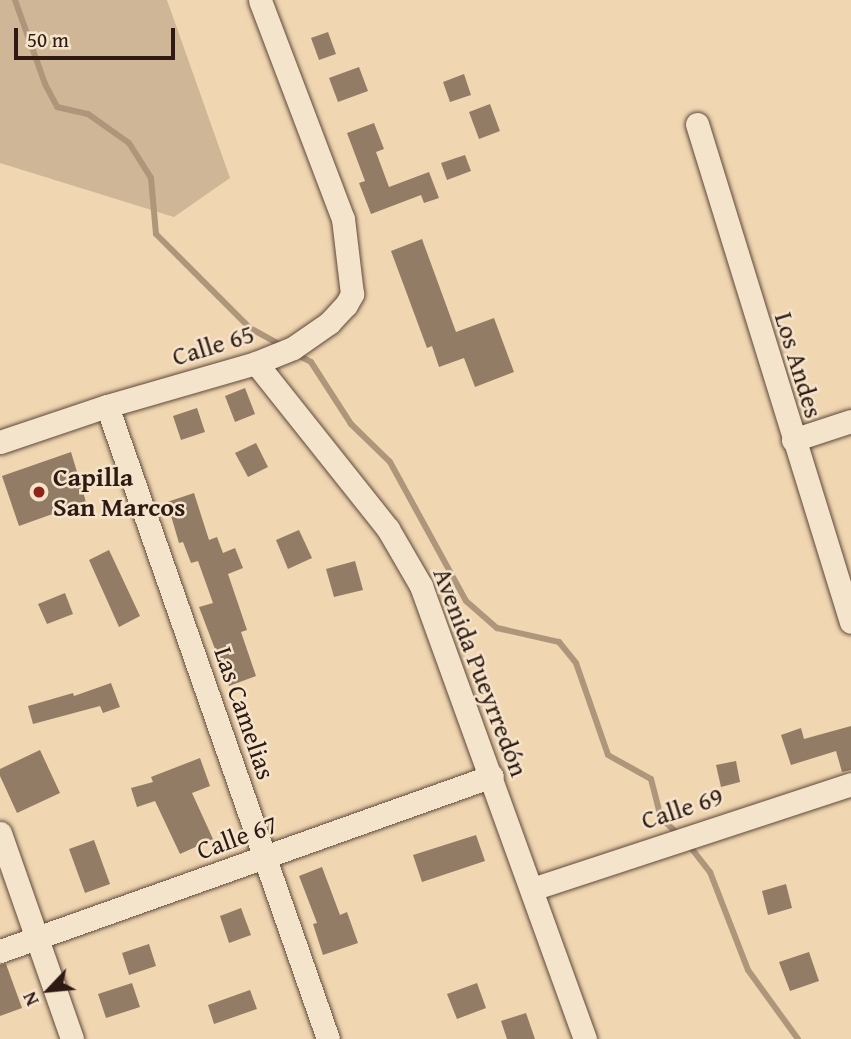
<!DOCTYPE html>
<meta charset="utf-8">
<style>
body{margin:0}
#map{position:relative;width:851px;height:1039px;overflow:hidden;background:#f0d6b1;font-family:"Gentium Book Plus",serif}
div>[style]{position:absolute}
[style*='--x']{left:calc(var(--x)*1px);top:calc(var(--y)*1px);width:calc(var(--w)*1px);rotate:calc(var(--a)*1deg)}
.green>*{inset:0;background:#cfb696}
.stream>*{height:6px;margin:-3px;padding:0 3px;transform-origin:3px;border-radius:3px;background:#ae967b}
.building>*{inset:0;background:#937c65}
.roads{filter:drop-shadow(0 0 2px #5e493a) drop-shadow(0 0 2px #5e493a)}
.minor>*{height:23px;margin:-11.5px;padding:0 11.5px;transform-origin:11.5px;border-radius:11.5px;background:#f5e4cc}
.dots>*{width:19px;height:19px;translate:-50% -50%;box-sizing:border-box;border:4px solid #f5e4cc;border-radius:50%}
span{translate:-50% -50%;white-space:nowrap;text-align:center;line-height:1.15;-webkit-text-stroke:5px #f5e4cc;paint-order:stroke}
.street-label{font-size:26px;color:#2e1a13}
.poi-label{font-size:26px;color:#2e1a13;font-weight:700}
.left{translate:0 -50%;text-align:left}
.north{position:absolute;left:14px;top:955px;width:70px;height:70px;-webkit-text-stroke:5px #f5e4cc;paint-order:stroke;rotate:244deg;font-size:19px;font-weight:700;line-height:28px;text-align:center;color:#2e1a13}
.north::after{content:'';display:block;margin:auto;width:24px;height:32px;background:#2e1a13;clip-path:polygon(50% 0,100% 100%,50% 72%,0 100%)}
.scale{position:absolute;left:14px;top:28px;width:161px;height:32px;box-sizing:border-box;border:4px solid #2e1a13;border-top:0;padding-left:9px;font-size:21px;line-height:24px;white-space:nowrap;color:#2e1a13;-webkit-text-stroke:5px #f5e4cc;paint-order:stroke}
</style>
<div id="map">
<div class="green">
<div style="clip-path:polygon(0 0,167px 0,230px 178px,174px 217px,0 163px)"></div>
</div>
<div class="stream">
<div style="--x:15;--y:0;--w:89;--a:70.3"></div>
<div style="--x:45;--y:84;--w:26;--a:62"></div>
<div style="--x:57;--y:107;--w:32;--a:13"></div>
<div style="--x:88;--y:114;--w:50;--a:35.3"></div>
<div style="--x:129;--y:143;--w:41;--a:57.8"></div>
<div style="--x:151;--y:178;--w:56;--a:84.9"></div>
<div style="--x:156;--y:234;--w:133;--a:45"></div>
<div style="--x:250;--y:328;--w:37;--a:29"></div>
<div style="--x:294;--y:353;--w:19;--a:28"></div>
<div style="--x:311;--y:362;--w:74;--a:57.2"></div>
<div style="--x:351;--y:424;--w:54;--a:44.3"></div>
<div style="--x:390;--y:462;--w:158;--a:61.3"></div>
<div style="--x:466;--y:601;--w:41;--a:41.1"></div>
<div style="--x:497;--y:628;--w:64;--a:12.7"></div>
<div style="--x:559;--y:642;--w:27;--a:51"></div>
<div style="--x:576;--y:663;--w:97;--a:70.8"></div>
<div style="--x:608;--y:755;--w:49;--a:29.2"></div>
<div style="--x:651;--y:779;--w:40;--a:75.6"></div>
<div style="--x:661;--y:818;--w:23;--a:43"></div>
<div style="--x:688;--y:844;--w:36;--a:52"></div>
<div style="--x:710;--y:872;--w:105;--a:68.8"></div>
<div style="--x:748;--y:970;--w:85;--a:54.1"></div>
</div>
<div class="building">
<div style="clip-path:polygon(328px 32px,336px 54px,319px 60px,311px 38px)"></div>
<div style="clip-path:polygon(359px 67px,368px 91px,338px 102px,329px 78px)"></div>
<div style="clip-path:polygon(464px 74px,471px 95px,450px 102px,443px 82px)"></div>
<div style="clip-path:polygon(490px 104px,500px 131px,479px 139px,469px 112px)"></div>
<div style="clip-path:polygon(374px 123px,384px 149px,376px 152px,389px 187px,429px 172px,439px 198px,424px 203px,421px 195px,371px 214px,359px 183px,365px 181px,347px 133px)"></div>
<div style="clip-path:polygon(465px 155px,471px 171px,447px 180px,441px 163px)"></div>
<div style="clip-path:polygon(422px 239px,456px 332px,494px 318px,514px 372px,475px 387px,464px 358px,439px 367px,432px 346px,427px 348px,391px 251px)"></div>
<div style="clip-path:polygon(245px 388px,255px 414px,235px 422px,225px 396px)"></div>
<div style="clip-path:polygon(197px 408px,205px 432px,181px 440px,173px 416px)"></div>
<div style="clip-path:polygon(256px 443px,268px 467px,248px 477px,235px 453px)"></div>
<div style="clip-path:polygon(71px 452px,86px 502px,19px 526px,2px 476px)"></div>
<div style="clip-path:polygon(194px 493px,209px 540px,217px 537px,223px 553px,235px 548px,243px 568px,228px 574px,247px 630px,241px 632px,256px 676px,229px 686px,199px 607px,213px 603px,198px 561px,191px 563px,183px 542px,179px 543px,167px 502px)"></div>
<div style="clip-path:polygon(299px 530px,312px 558px,288px 569px,276px 540px)"></div>
<div style="clip-path:polygon(109px 550px,140px 616px,119px 627px,89px 560px)"></div>
<div style="clip-path:polygon(355px 561px,363px 590px,334px 597px,326px 569px)"></div>
<div style="clip-path:polygon(65px 593px,73px 614px,47px 624px,38px 604px)"></div>
<div style="clip-path:polygon(111px 683px,120px 707px,103px 713px,100px 706px,33px 724px,28px 706px,73px 693px,74px 696px)"></div>
<div style="clip-path:polygon(851px 726px,851px 770px,842px 772px,836px 751px,791px 765px,781px 735px,801px 728px,804px 739px)"></div>
<div style="clip-path:polygon(40px 750px,60px 793px,17px 813px,0 776px,0 769px)"></div>
<div style="clip-path:polygon(200px 758px,210px 786px,192px 793px,213px 839px,180px 854px,155px 801px,137px 807px,131px 788px,153px 782px,151px 777px)"></div>
<div style="clip-path:polygon(736px 761px,740px 782px,721px 787px,716px 765px)"></div>
<div style="clip-path:polygon(476px 835px,485px 861px,422px 882px,413px 855px)"></div>
<div style="clip-path:polygon(94px 840px,110px 884px,85px 893px,69px 849px)"></div>
<div style="clip-path:polygon(322px 867px,340px 915px,347px 912px,358px 943px,323px 955px,313px 924px,317px 923px,299px 876px)"></div>
<div style="clip-path:polygon(786px 884px,792px 908px,768px 915px,762px 891px)"></div>
<div style="clip-path:polygon(241px 908px,251px 935px,229px 943px,220px 916px)"></div>
<div style="clip-path:polygon(149px 944px,156px 966px,129px 975px,122px 953px)"></div>
<div style="clip-path:polygon(809px 952px,819px 981px,790px 991px,779px 962px)"></div>
<div style="clip-path:polygon(6px 964px,22px 1008px,0 1016px,0 965px)"></div>
<div style="clip-path:polygon(132px 983px,140px 1007px,106px 1018px,98px 994px)"></div>
<div style="clip-path:polygon(477px 983px,486px 1008px,457px 1019px,447px 994px)"></div>
<div style="clip-path:polygon(250px 990px,257px 1009px,214px 1024px,208px 1005px)"></div>
<div style="clip-path:polygon(526px 1013px,535px 1039px,507px 1039px,501px 1021px)"></div>
</div>
<div class="roads">
<div class="minor">
<div style="--x:697;--y:124;--w:521;--a:72.82"></div>
<div style="--x:256;--y:363;--w:212;--a:51.5"></div>
<div style="--x:388;--y:529;--w:66;--a:59.9"></div>
<div style="--x:421;--y:586;--w:482;--a:70.1"></div>
<div style="--x:107;--y:406;--w:670;--a:70.75"></div>
<div style="--x:793;--y:440;--w:61;--a:-18.1"></div>
<div style="--x:0;--y:442;--w:113;--a:-18.6"></div>
<div style="--x:107;--y:406;--w:155;--a:-16.1"></div>
<div style="--x:256;--y:363;--w:40;--a:-22"></div>
<div style="--x:293;--y:348;--w:44;--a:-34.8"></div>
<div style="--x:329;--y:323;--w:25;--a:-47"></div>
<div style="--x:346;--y:305;--w:13;--a:-61"></div>
<div style="--x:352;--y:294;--w:76;--a:-96.8"></div>
<div style="--x:343;--y:219;--w:234;--a:-110.8"></div>
<div style="--x:0;--y:833;--w:218;--a:70.7"></div>
<div style="--x:532;--y:889;--w:336;--a:-18.2"></div>
<div style="--x:0;--y:951;--w:522;--a:-19.58"></div>
</div>
</div>
<div class="dots">
<div style="left:39px;top:492px;background:#8f2418"></div>
</div>
<div class="street-label">
<span style="left:213px;top:345px;rotate:-17deg">Calle 65</span>
<span style="left:799px;top:365px;rotate:73deg">Los Andes</span>
<span style="left:481px;top:672px;rotate:69deg">Avenida Pueyrredón</span>
<span style="left:245px;top:713px;rotate:71deg">Las Camelias</span>
<span style="left:682px;top:808px;rotate:-18deg">Calle 69</span>
<span style="left:237px;top:837px;rotate:-20deg">Calle 67</span>
</div>
<div class="poi-label">
<span class="left" style="left:53px;top:492px">Capilla<br>San Marcos</span>
</div>
<div class="north">N</div>
<div class="scale">50 m</div>
</div>
